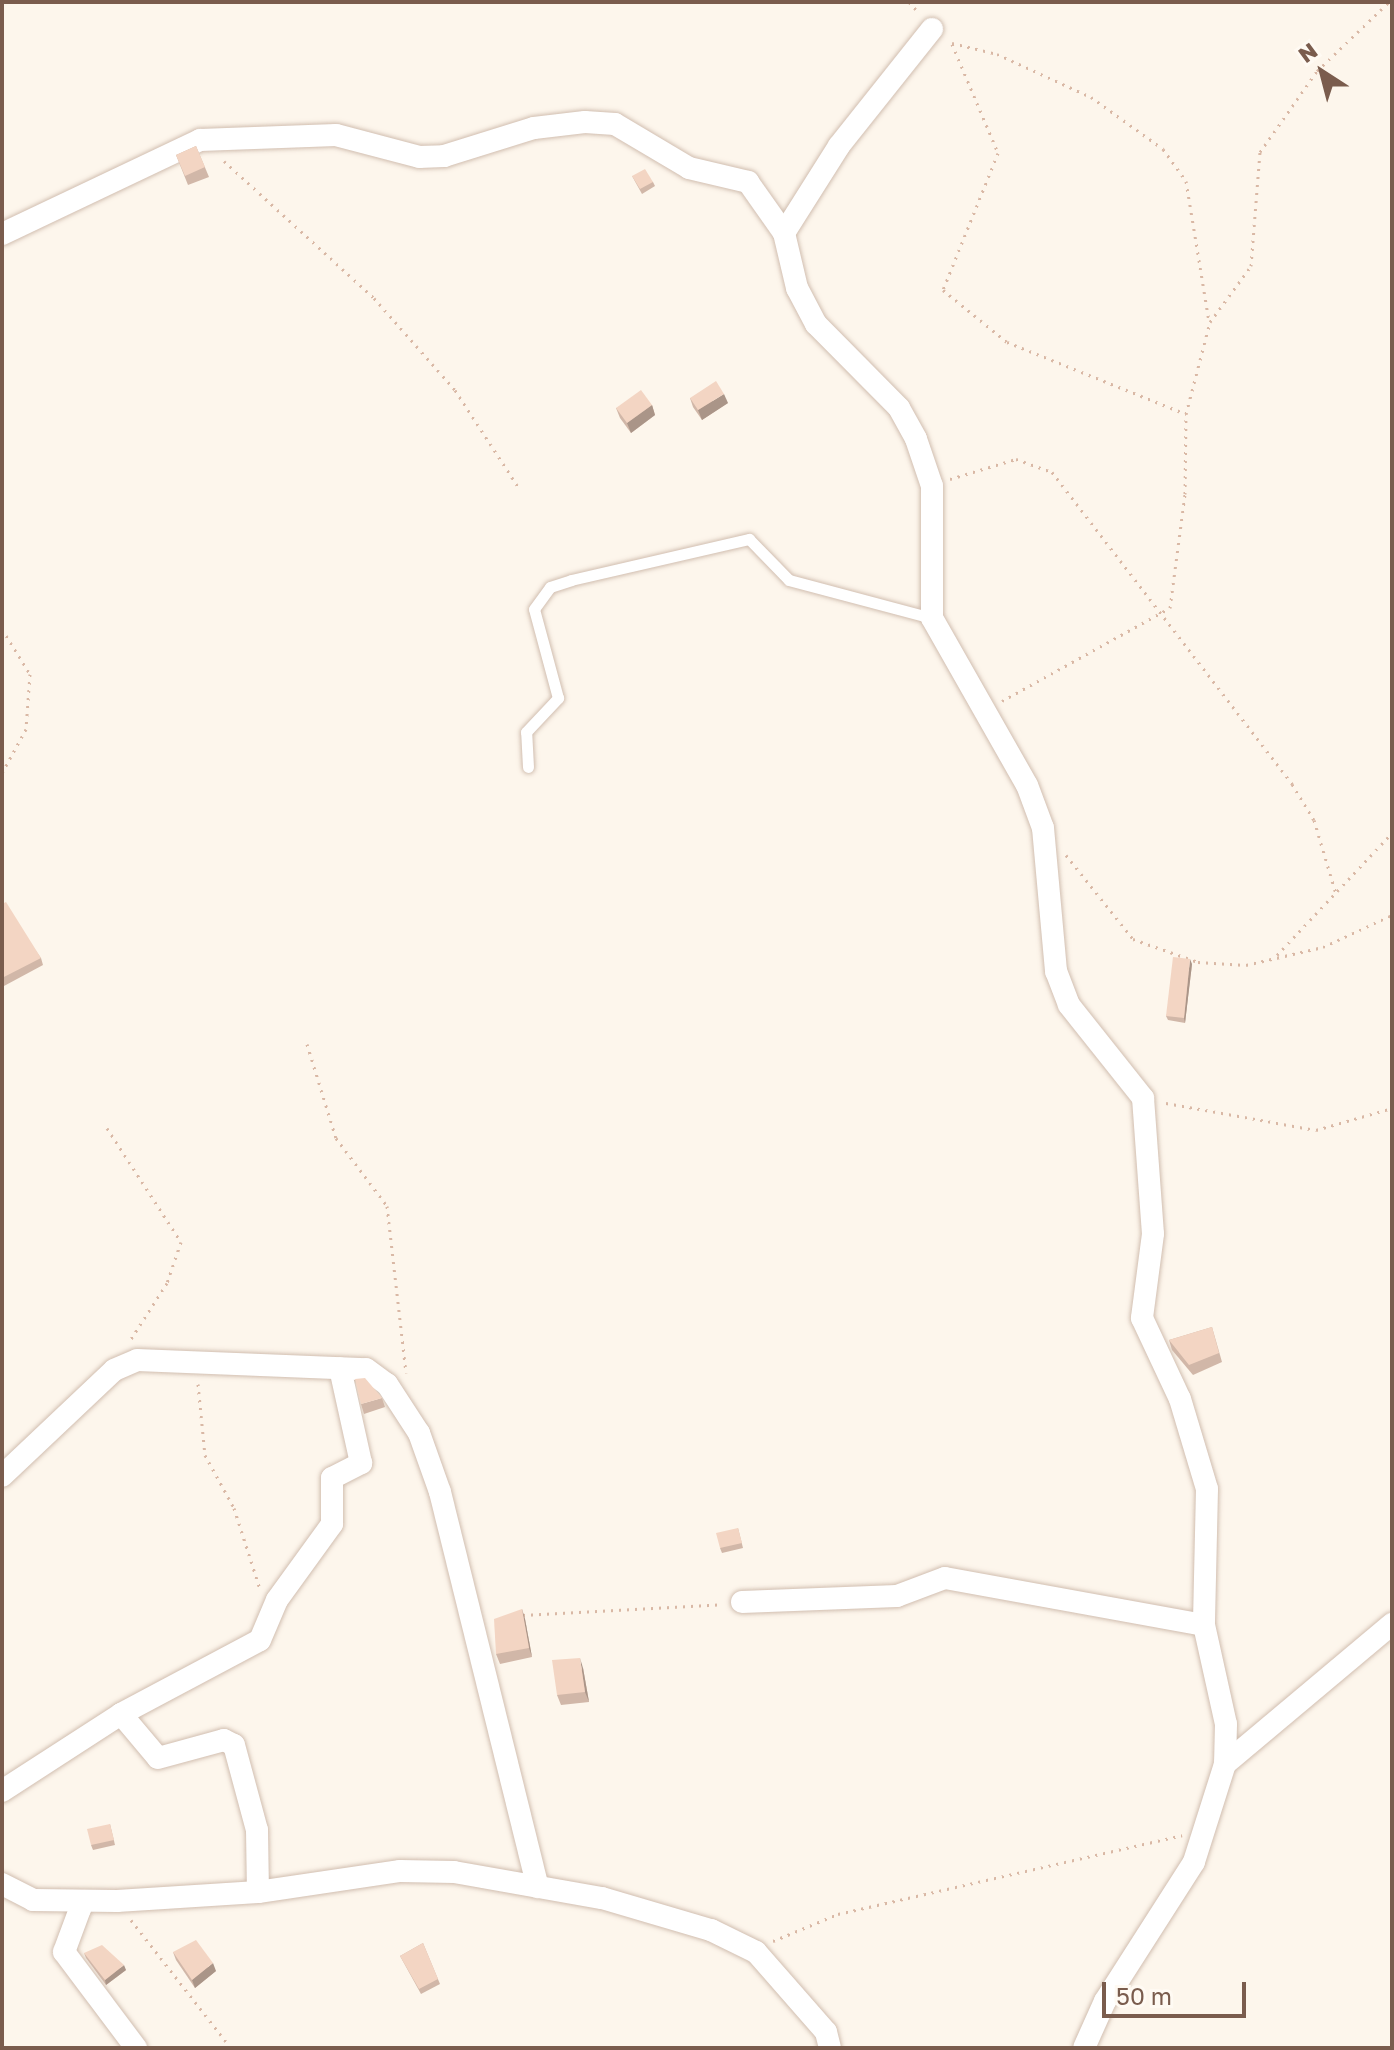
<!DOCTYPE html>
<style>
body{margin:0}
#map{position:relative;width:1394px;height:2050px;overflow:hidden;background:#fdf6ec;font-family:"Golos Text",sans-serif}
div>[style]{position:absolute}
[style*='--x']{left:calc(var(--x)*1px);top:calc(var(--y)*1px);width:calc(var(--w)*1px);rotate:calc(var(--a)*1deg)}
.path>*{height:3px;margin-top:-1.5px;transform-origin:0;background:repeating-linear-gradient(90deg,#d9b8a5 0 2px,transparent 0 8px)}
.roads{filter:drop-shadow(0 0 2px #d1beb0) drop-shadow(0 0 2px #d1beb0)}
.service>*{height:11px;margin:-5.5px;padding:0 5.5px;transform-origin:5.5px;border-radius:5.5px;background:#fff}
.minor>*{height:22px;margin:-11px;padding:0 11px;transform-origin:11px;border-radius:11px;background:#fff}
.wall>*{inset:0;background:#d1b7a8}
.shaded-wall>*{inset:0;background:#aa9588}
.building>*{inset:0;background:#f3d5c3}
span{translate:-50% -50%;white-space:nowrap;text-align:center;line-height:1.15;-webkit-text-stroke:6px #fffaf3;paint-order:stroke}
.frame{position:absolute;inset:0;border:4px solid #7a5c4d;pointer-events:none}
.north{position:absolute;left:1282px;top:32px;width:80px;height:80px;-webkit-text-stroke:6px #fffaf3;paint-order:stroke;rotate:324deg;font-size:22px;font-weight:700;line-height:32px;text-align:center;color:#7a5c4d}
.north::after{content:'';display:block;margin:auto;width:28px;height:36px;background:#7a5c4d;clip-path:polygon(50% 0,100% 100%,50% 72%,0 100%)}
.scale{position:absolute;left:1102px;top:1982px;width:144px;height:36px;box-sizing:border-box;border:4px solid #7a5c4d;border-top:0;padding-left:10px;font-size:24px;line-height:28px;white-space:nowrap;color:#7a5c4d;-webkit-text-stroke:6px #fffaf3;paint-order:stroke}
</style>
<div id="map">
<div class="path">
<div style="--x:909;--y:2;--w:16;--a:47"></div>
<div style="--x:952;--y:43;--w:46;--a:13.7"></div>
<div style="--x:997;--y:54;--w:103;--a:24.6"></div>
<div style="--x:1091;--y:97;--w:89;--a:35.8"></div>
<div style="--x:1163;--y:149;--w:39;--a:54"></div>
<div style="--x:1186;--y:181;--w:142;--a:80.7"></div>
<div style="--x:952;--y:44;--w:118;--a:67.1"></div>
<div style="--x:998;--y:153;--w:148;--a:111.9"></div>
<div style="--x:943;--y:290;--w:82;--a:39.1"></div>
<div style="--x:1007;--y:342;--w:193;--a:21.9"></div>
<div style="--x:224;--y:161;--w:203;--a:42.4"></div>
<div style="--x:374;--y:298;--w:123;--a:48.6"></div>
<div style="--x:455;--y:390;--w:117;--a:56.9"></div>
<div style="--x:950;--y:479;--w:69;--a:-16.9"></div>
<div style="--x:1016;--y:459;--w:38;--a:20"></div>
<div style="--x:1052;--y:472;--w:394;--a:52.4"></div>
<div style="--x:1292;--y:784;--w:42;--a:58.6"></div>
<div style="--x:1314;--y:820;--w:77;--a:73.4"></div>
<div style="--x:2;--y:629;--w:53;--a:58.1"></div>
<div style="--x:30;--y:674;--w:55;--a:94.2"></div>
<div style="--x:26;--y:729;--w:50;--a:118.6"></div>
<div style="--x:1002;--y:701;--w:192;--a:-29"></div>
<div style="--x:1170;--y:608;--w:115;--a:-82.5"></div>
<div style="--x:1185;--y:494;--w:80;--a:-89.3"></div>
<div style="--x:1186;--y:414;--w:95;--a:-75.4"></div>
<div style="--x:1210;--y:322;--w:69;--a:-53.8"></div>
<div style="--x:1251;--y:266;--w:114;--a:-85.5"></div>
<div style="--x:1260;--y:152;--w:99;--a:-54.9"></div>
<div style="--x:1317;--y:71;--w:100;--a:-43.8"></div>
<div style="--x:1066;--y:855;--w:107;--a:51.4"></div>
<div style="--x:1133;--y:939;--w:69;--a:19.5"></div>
<div style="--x:1198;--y:962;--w:48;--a:3.6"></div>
<div style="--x:1246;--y:965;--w:79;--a:-13.2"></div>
<div style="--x:1323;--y:947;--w:76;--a:-24.9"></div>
<div style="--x:1277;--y:955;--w:168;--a:-46.7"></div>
<div style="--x:307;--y:1044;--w:98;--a:72.9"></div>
<div style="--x:336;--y:1138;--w:85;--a:53.1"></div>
<div style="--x:387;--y:1206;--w:168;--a:83.5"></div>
<div style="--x:1166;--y:1103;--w:152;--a:10.2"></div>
<div style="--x:1316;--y:1130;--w:79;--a:-16.1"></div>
<div style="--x:107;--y:1128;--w:136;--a:57"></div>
<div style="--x:181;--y:1242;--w:43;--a:108.9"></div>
<div style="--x:167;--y:1283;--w:70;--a:122.8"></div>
<div style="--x:198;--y:1384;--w:71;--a:84.4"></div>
<div style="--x:205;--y:1455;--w:60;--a:61.3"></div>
<div style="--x:234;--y:1508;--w:85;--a:72.2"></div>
<div style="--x:523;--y:1615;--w:200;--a:-3.1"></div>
<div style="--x:131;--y:1920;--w:162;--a:52"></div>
<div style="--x:773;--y:1941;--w:70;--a:-22.6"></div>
<div style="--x:838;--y:1914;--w:353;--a:-12.9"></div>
</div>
<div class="roads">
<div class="service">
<div style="--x:528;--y:767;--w:35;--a:-93"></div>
<div style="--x:526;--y:732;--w:47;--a:-46.7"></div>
<div style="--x:558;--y:698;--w:92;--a:-105.1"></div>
<div style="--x:534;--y:609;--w:27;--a:-54"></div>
<div style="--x:550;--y:587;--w:22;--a:-18"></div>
<div style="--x:571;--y:580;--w:183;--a:-13"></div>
<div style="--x:749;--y:539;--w:57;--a:45.7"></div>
<div style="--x:789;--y:580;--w:148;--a:14.9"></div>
</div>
<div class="minor">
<div style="--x:932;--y:29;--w:149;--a:128.5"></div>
<div style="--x:839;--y:146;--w:103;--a:122.3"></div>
<div style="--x:784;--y:233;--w:57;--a:76.7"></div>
<div style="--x:797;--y:288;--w:41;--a:62.2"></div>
<div style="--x:816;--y:324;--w:118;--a:45.3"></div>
<div style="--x:899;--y:408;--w:35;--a:61"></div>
<div style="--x:916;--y:439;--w:50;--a:71.2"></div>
<div style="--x:932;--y:486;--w:132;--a:90"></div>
<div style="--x:932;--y:618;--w:192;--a:60.4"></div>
<div style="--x:1027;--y:785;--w:46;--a:69.6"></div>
<div style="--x:1043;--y:828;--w:144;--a:84.8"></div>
<div style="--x:1056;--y:971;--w:36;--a:69"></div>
<div style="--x:1069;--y:1005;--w:119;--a:51.5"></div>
<div style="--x:1143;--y:1098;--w:136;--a:85.8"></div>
<div style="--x:1153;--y:1234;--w:85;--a:97.5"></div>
<div style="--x:1142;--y:1318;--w:89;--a:64.9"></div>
<div style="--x:1180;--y:1399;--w:94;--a:73.3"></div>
<div style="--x:1207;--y:1489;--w:136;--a:91.3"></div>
<div style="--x:1204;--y:1625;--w:101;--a:77.5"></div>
<div style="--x:1226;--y:1724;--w:40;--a:91.4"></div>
<div style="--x:1225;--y:1764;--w:103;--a:107.6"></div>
<div style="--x:1194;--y:1862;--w:165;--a:122.6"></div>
<div style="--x:1105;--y:2001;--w:51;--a:114.1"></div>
<div style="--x:2;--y:234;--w:219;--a:-25.4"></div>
<div style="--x:200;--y:140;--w:136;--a:-2.1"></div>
<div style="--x:336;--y:135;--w:86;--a:14.8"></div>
<div style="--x:419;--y:157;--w:25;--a:-2"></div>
<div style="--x:444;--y:156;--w:94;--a:-17.3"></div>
<div style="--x:534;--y:128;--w:51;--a:-6.7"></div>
<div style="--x:585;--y:122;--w:30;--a:4"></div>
<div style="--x:615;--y:124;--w:86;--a:30.7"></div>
<div style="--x:689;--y:168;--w:61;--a:13.3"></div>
<div style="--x:748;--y:182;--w:62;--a:54.8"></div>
<div style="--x:2;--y:1476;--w:154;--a:-43.4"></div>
<div style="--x:114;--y:1370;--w:25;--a:-23"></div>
<div style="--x:137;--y:1360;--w:229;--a:2.3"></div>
<div style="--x:366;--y:1369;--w:26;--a:36"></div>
<div style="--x:387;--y:1384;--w:59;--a:56.9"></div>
<div style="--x:419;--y:1433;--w:63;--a:70.4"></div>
<div style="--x:440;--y:1492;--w:407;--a:76.1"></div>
<div style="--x:742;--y:1602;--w:155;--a:-2.2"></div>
<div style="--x:897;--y:1596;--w:51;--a:-20.6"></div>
<div style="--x:945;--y:1578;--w:263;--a:10.3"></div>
<div style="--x:121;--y:1714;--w:57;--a:49.9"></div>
<div style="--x:158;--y:1758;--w:68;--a:-15.3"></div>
<div style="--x:224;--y:1740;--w:11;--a:27"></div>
<div style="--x:234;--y:1745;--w:88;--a:74.9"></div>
<div style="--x:257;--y:1830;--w:62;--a:89.1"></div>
<div style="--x:1225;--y:1764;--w:218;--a:-40"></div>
<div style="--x:2;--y:1791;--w:142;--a:-32.9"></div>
<div style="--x:121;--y:1714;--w:157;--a:-28"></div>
<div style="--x:260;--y:1640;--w:43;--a:-67"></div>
<div style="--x:277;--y:1600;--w:94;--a:-54.1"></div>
<div style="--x:332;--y:1524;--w:46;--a:-90"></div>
<div style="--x:332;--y:1478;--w:33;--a:-27"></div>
<div style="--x:361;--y:1463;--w:97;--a:-102.5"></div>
<div style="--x:2;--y:1884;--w:35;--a:27"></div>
<div style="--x:33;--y:1900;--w:84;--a:0.7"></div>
<div style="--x:117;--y:1901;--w:141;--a:-3.7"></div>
<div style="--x:258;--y:1892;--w:144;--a:-8.4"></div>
<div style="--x:400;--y:1871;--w:54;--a:1.1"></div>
<div style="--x:454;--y:1872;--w:150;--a:10"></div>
<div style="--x:602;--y:1898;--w:114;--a:16.4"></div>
<div style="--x:711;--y:1930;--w:50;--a:26.1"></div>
<div style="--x:756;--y:1952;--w:106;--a:48.8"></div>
<div style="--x:826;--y:2032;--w:16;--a:76"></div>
<div style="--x:74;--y:1901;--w:10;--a:53"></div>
<div style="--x:80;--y:1909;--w:46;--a:110.4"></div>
<div style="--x:64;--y:1952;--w:120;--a:53.1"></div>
</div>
</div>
<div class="wall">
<div style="clip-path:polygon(196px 146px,209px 177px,188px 185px,176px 155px)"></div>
<div style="clip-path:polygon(632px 176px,653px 182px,655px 186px,642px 194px)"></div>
<div style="clip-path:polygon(690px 398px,728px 403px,702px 420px,693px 407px)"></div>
<div style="clip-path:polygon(652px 405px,655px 415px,631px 433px,620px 418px,616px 408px)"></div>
<div style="clip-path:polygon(2px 904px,41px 958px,43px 965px,4px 986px,2px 981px)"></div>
<div style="clip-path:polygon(1192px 964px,1185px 1023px,1168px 1020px,1166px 1016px)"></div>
<div style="clip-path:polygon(1212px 1327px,1222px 1362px,1193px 1375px,1172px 1350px,1169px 1340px)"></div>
<div style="clip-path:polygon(382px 1398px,385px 1407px,364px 1414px,361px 1404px)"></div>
<div style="clip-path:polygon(738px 1528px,743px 1548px,722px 1553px,720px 1548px)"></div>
<div style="clip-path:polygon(522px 1609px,525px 1619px,532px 1657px,500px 1664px,496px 1654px)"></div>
<div style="clip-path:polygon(583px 1668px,589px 1702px,561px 1705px,557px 1695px)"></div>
<div style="clip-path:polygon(110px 1824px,115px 1845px,93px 1850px,91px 1845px)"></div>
<div style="clip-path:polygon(423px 1943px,440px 1984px,421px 1994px,400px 1956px)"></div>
<div style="clip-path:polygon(173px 1952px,216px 1971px,195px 1988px,176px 1960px)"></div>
<div style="clip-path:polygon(84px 1953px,126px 1970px,106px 1985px,86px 1958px)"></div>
</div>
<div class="shaded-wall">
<div style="clip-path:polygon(724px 394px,728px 403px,702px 420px,698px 410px)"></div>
<div style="clip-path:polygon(652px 405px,655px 415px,631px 433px,627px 423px)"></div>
<div style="clip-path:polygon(1190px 959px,1192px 964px,1185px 1023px,1184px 1018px)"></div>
<div style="clip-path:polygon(522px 1609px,525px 1619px,532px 1657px,529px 1648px)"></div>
<div style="clip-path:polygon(580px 1658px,583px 1668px,589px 1702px,585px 1692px)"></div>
<div style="clip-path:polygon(213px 1963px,216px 1971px,195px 1988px,192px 1980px)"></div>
<div style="clip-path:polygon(124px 1965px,126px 1970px,106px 1985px,105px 1980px)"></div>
</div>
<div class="building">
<div style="clip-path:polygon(196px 146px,205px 167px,185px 176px,176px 155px)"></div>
<div style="clip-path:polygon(645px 169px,653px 182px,640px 189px,632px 176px)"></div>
<div style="clip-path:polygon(716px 381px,724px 394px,698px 410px,690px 398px)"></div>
<div style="clip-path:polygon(641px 390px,652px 405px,627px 423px,616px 408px)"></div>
<div style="clip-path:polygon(6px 902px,41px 958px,2px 978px,2px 904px)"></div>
<div style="clip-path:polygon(1173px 957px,1190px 959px,1184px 1018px,1166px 1016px)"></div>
<div style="clip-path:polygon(1212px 1327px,1219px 1353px,1189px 1365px,1169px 1340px)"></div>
<div style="clip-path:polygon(365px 1378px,382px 1398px,361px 1404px,355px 1379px)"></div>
<div style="clip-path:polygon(738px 1528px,742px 1543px,720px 1548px,716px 1533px)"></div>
<div style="clip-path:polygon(522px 1609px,529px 1648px,496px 1654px,494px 1619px)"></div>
<div style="clip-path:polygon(580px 1658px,585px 1692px,557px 1695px,552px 1660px)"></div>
<div style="clip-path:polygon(110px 1824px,114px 1840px,91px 1845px,87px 1829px)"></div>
<div style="clip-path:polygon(196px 1940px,213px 1963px,192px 1980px,173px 1952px)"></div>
<div style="clip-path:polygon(423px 1943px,438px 1979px,419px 1989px,400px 1956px)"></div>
<div style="clip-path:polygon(102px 1945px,124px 1965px,105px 1980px,84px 1953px)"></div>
</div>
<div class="frame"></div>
<div class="north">N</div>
<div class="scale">50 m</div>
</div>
